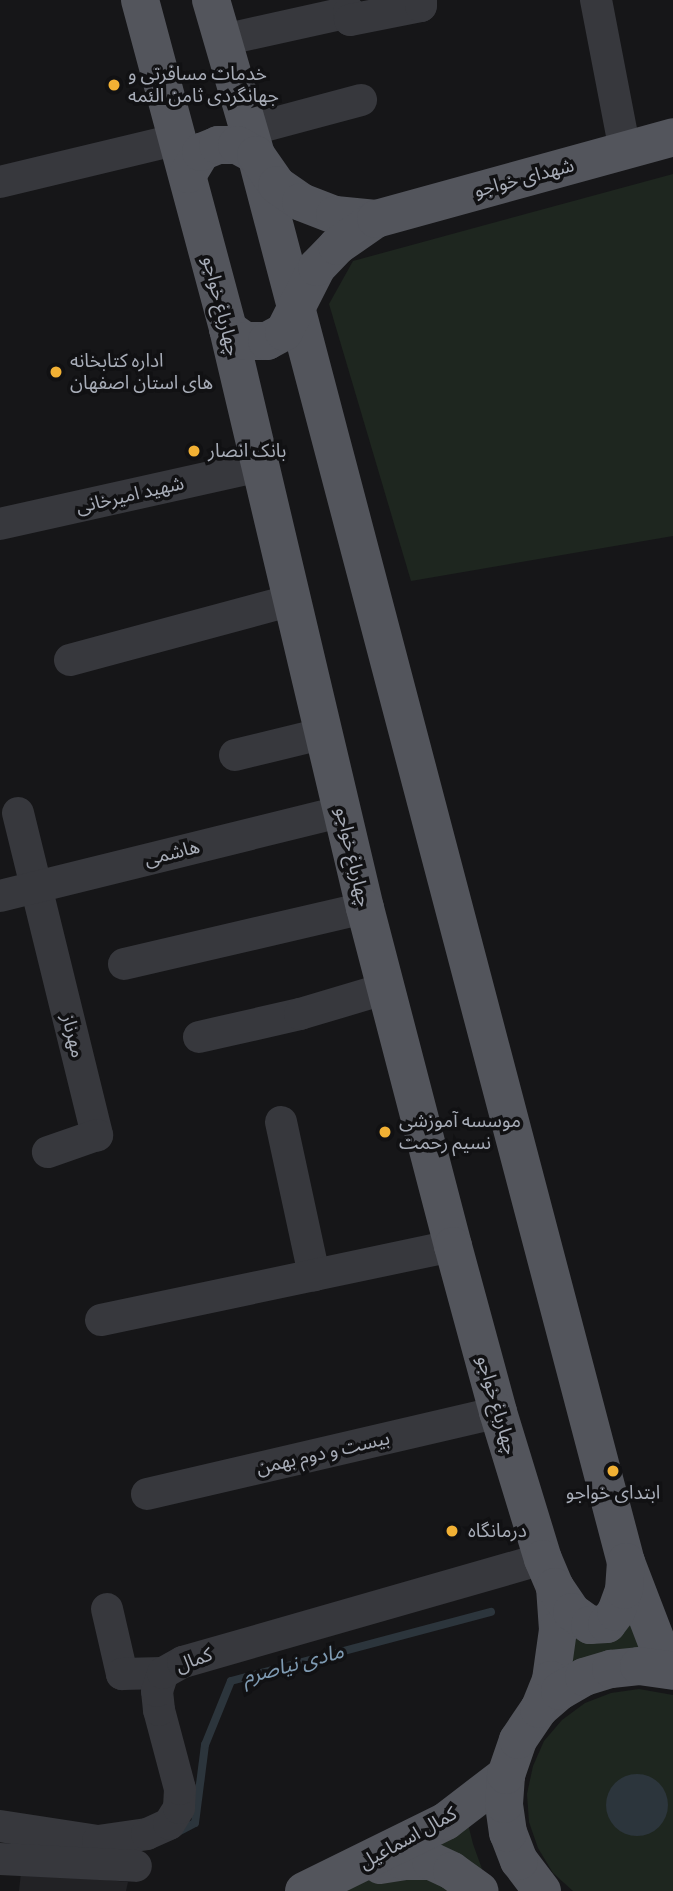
<!DOCTYPE html>
<meta charset="utf-8">
<style>
body{margin:0}
#map{position:relative;width:673px;height:1891px;overflow:hidden;background:#161618;font-family:"PT Sans Narrow","Noto Sans Arabic",sans-serif}
div>[style]{position:absolute}
[style*='--x']{left:calc(var(--x)*1px);top:calc(var(--y)*1px);width:calc(var(--w)*1px);rotate:calc(var(--a)*1deg)}
.built>*{inset:0;background:#222225}
.green>*{inset:0;background:#1e261f}
.water>*{inset:0;background:#2c353c}
.round{border-radius:50%}
.stream>*{height:8px;margin:-4px;padding:0 4px;transform-origin:4px;border-radius:4px;background:#2c353c}
.minor>*{height:32px;margin:-16px;padding:0 16px;transform-origin:16px;border-radius:16px;background:#37383d}
.major>*{height:38px;margin:-19px;padding:0 19px;transform-origin:19px;border-radius:19px;background:#53555c}
.dots>*{width:19px;height:19px;translate:-50% -50%;box-sizing:border-box;border:4px solid #111113;border-radius:50%}
span{translate:-50% -50%;white-space:nowrap;text-align:center;line-height:1.15;-webkit-text-stroke:7px #111113;paint-order:stroke}
.poi-label{font-size:19px;color:#a8adb8}
.left{translate:0 -50%;text-align:left}
.street-label{font-size:19px;color:#a8adb8}
.water-label{font-size:21px;color:#7f9bb3;font-style:italic}
</style>
<div id="map">
<div class="built">
<div style="clip-path:polygon(21px 1872px,128px 1882px,126px 1891px,19px 1891px)"></div>
</div>
<div class="green">
<div style="clip-path:polygon(673px 174px,673px 536px,411px 581px,329px 304px,353px 261px)"></div>
<div style="clip-path:polygon(633px 1612px,654px 1658px,557px 1682px,569px 1626px)"></div>
<div style="clip-path:polygon(639px 1689px,673px 1695px,673px 1891px,573px 1891px,553px 1873px,538px 1848px,529px 1822px,527px 1794px,533px 1766px,544px 1741px,562px 1720px,585px 1703px,611px 1693px)"></div>
<div style="clip-path:polygon(468px 1824px,473px 1844px,486px 1880px,434px 1847px)"></div>
<div style="clip-path:polygon(412px 1874px,457px 1891px,344px 1891px,368px 1879px)"></div>
</div>
<div class="water">
<div class="round" style="left:606px;top:1774px;width:62px;height:62px"></div>
</div>
<div class="stream">
<div style="--x:176;--y:1833;--w:21;--a:-28"></div>
<div style="--x:195;--y:1823;--w:79;--a:-82.7"></div>
<div style="--x:205;--y:1745;--w:69;--a:-67.9"></div>
<div style="--x:231;--y:1681;--w:269;--a:-14.9"></div>
</div>
<div class="minor">
<div style="--x:596;--y:0;--w:153;--a:79.1"></div>
<div style="--x:223;--y:40;--w:129;--a:-12.5"></div>
<div style="--x:349;--y:12;--w:8;--a:83"></div>
<div style="--x:350;--y:20;--w:72;--a:-11.2"></div>
<div style="--x:421;--y:6;--w:6;--a:-90"></div>
<div style="--x:249;--y:130;--w:116;--a:-15"></div>
<div style="--x:0;--y:182;--w:184;--a:-13.5"></div>
<div style="--x:0;--y:524;--w:266;--a:-12.6"></div>
<div style="--x:70;--y:660;--w:231;--a:-15.1"></div>
<div style="--x:235;--y:755;--w:93;--a:-13.7"></div>
<div style="--x:18;--y:813;--w:332;--a:76.2"></div>
<div style="--x:97;--y:1135;--w:52;--a:160.9"></div>
<div style="--x:0;--y:896;--w:353;--a:-13.9"></div>
<div style="--x:124;--y:964;--w:247;--a:-13.1"></div>
<div style="--x:199;--y:1037;--w:104;--a:-12.8"></div>
<div style="--x:300;--y:1014;--w:91;--a:-16.6"></div>
<div style="--x:281;--y:1122;--w:157;--a:77.8"></div>
<div style="--x:101;--y:1320;--w:360;--a:-11.9"></div>
<div style="--x:147;--y:1494;--w:360;--a:-13.1"></div>
<div style="--x:107;--y:1609;--w:67;--a:77"></div>
<div style="--x:122;--y:1674;--w:41;--a:-1.4"></div>
<div style="--x:0;--y:1826;--w:99;--a:8.7"></div>
<div style="--x:98;--y:1841;--w:49;--a:-8.1"></div>
<div style="--x:147;--y:1834;--w:24;--a:-24"></div>
<div style="--x:169;--y:1824;--w:19;--a:-58"></div>
<div style="--x:179;--y:1808;--w:19;--a:-87"></div>
<div style="--x:180;--y:1789;--w:82;--a:-104.9"></div>
<div style="--x:159;--y:1710;--w:19;--a:-96"></div>
<div style="--x:157;--y:1691;--w:19;--a:-72"></div>
<div style="--x:163;--y:1673;--w:23;--a:-29"></div>
<div style="--x:183;--y:1662;--w:374;--a:-16"></div>
<div style="--x:0;--y:1859;--w:136;--a:2.9"></div>
</div>
<div class="major">
<div style="--x:140;--y:0;--w:341;--a:75"></div>
<div style="--x:228;--y:329;--w:595;--a:76.69"></div>
<div style="--x:365;--y:908;--w:349;--a:75.4"></div>
<div style="--x:453;--y:1246;--w:172;--a:74.8"></div>
<div style="--x:498;--y:1412;--w:154;--a:73"></div>
<div style="--x:543;--y:1559;--w:30;--a:67"></div>
<div style="--x:555;--y:1587;--w:43;--a:86"></div>
<div style="--x:558;--y:1630;--w:50;--a:98"></div>
<div style="--x:551;--y:1680;--w:31;--a:112"></div>
<div style="--x:211;--y:0;--w:161;--a:73.8"></div>
<div style="--x:256;--y:155;--w:1455;--a:75.27"></div>
<div style="--x:626;--y:1562;--w:115;--a:69"></div>
<div style="--x:188;--y:174;--w:26;--a:-59"></div>
<div style="--x:201;--y:152;--w:18;--a:-22"></div>
<div style="--x:218;--y:145;--w:19;--a:0"></div>
<div style="--x:237;--y:145;--w:21;--a:28"></div>
<div style="--x:256;--y:155;--w:37;--a:55"></div>
<div style="--x:277;--y:185;--w:29;--a:35"></div>
<div style="--x:301;--y:202;--w:36;--a:21"></div>
<div style="--x:335;--y:215;--w:41;--a:5.6"></div>
<div style="--x:228;--y:329;--w:21;--a:35"></div>
<div style="--x:245;--y:341;--w:22;--a:0"></div>
<div style="--x:267;--y:341;--w:19;--a:-28"></div>
<div style="--x:284;--y:332;--w:73;--a:-63.1"></div>
<div style="--x:317;--y:267;--w:29;--a:-46"></div>
<div style="--x:337;--y:246;--w:47;--a:-34.7"></div>
<div style="--x:376;--y:219;--w:308;--a:-15.4"></div>
<div style="--x:555;--y:1587;--w:30;--a:56"></div>
<div style="--x:572;--y:1612;--w:22;--a:36"></div>
<div style="--x:590;--y:1625;--w:17;--a:-3"></div>
<div style="--x:607;--y:1624;--w:15;--a:-53"></div>
<div style="--x:616;--y:1612;--w:23;--a:-70"></div>
<div style="--x:624;--y:1590;--w:28;--a:-86"></div>
<div style="--x:380;--y:1865;--w:24;--a:-9"></div>
<div style="--x:404;--y:1861;--w:27;--a:0"></div>
<div style="--x:431;--y:1861;--w:23;--a:25"></div>
<div style="--x:452;--y:1871;--w:34;--a:36"></div>
<div style="--x:304;--y:1891;--w:158;--a:-26.2"></div>
<div style="--x:446;--y:1821;--w:76;--a:-37.5"></div>
<div style="--x:542;--y:1891;--w:38;--a:-127"></div>
<div style="--x:519;--y:1861;--w:30;--a:-111"></div>
<div style="--x:508;--y:1833;--w:29;--a:-98"></div>
<div style="--x:504;--y:1804;--w:29;--a:-86"></div>
<div style="--x:506;--y:1775;--w:37;--a:-71"></div>
<div style="--x:518;--y:1740;--w:37;--a:-56"></div>
<div style="--x:539;--y:1709;--w:28;--a:-41"></div>
<div style="--x:560;--y:1691;--w:28;--a:-30"></div>
<div style="--x:584;--y:1677;--w:28;--a:-17"></div>
<div style="--x:611;--y:1669;--w:28;--a:-6"></div>
<div style="--x:639;--y:1666;--w:34;--a:8"></div>
</div>
<div class="dots">
<div style="left:114px;top:85px;background:#f2b134"></div>
<div style="left:56px;top:372px;background:#f2b134"></div>
<div style="left:194px;top:451px;background:#f2b134"></div>
<div style="left:385px;top:1132px;background:#f2b134"></div>
<div style="left:613px;top:1471px;background:#f2b134"></div>
<div style="left:452px;top:1531px;background:#f2b134"></div>
</div>
<div class="poi-label">
<span class="left" style="left:128px;top:85px">خدمات مسافرتی و<br>جهانگردی ثامن الئمه</span>
<span class="left" style="left:70px;top:372px">اداره کتابخانه<br>های استان اصفهان</span>
<span class="left" style="left:208px;top:451px">بانک انصار</span>
<span class="left" style="left:399px;top:1132px">موسسه آموزشی<br>نسیم رحمت</span>
<span style="left:613px;top:1493px">ابتدای خواجو</span>
<span class="left" style="left:468px;top:1531px">درمانگاه</span>
</div>
<div class="street-label">
<span style="left:524px;top:178px;rotate:-15deg">شهدای خواجو</span>
<span style="left:221px;top:306px;rotate:76deg">چهارباغ خواجو</span>
<span style="left:130px;top:495px;rotate:-13deg">شهید امیرخانی</span>
<span style="left:172px;top:853px;rotate:-14deg">هاشمی</span>
<span style="left:353px;top:857px;rotate:77deg">چهارباغ خواجو</span>
<span style="left:73px;top:1036px;rotate:76deg">مهرناز</span>
<span style="left:497px;top:1405px;rotate:74deg">چهارباغ خواجو</span>
<span style="left:323px;top:1453px;rotate:-13deg">بیست و دوم بهمن</span>
<span style="left:194px;top:1660px;rotate:-20deg">کمال</span>
<span style="left:408px;top:1838px;rotate:-29deg">کمال اسماعیل</span>
</div>
<div class="water-label">
<span style="left:293px;top:1664px;rotate:-15deg">مادی نیاصرم</span>
</div>
</div>
